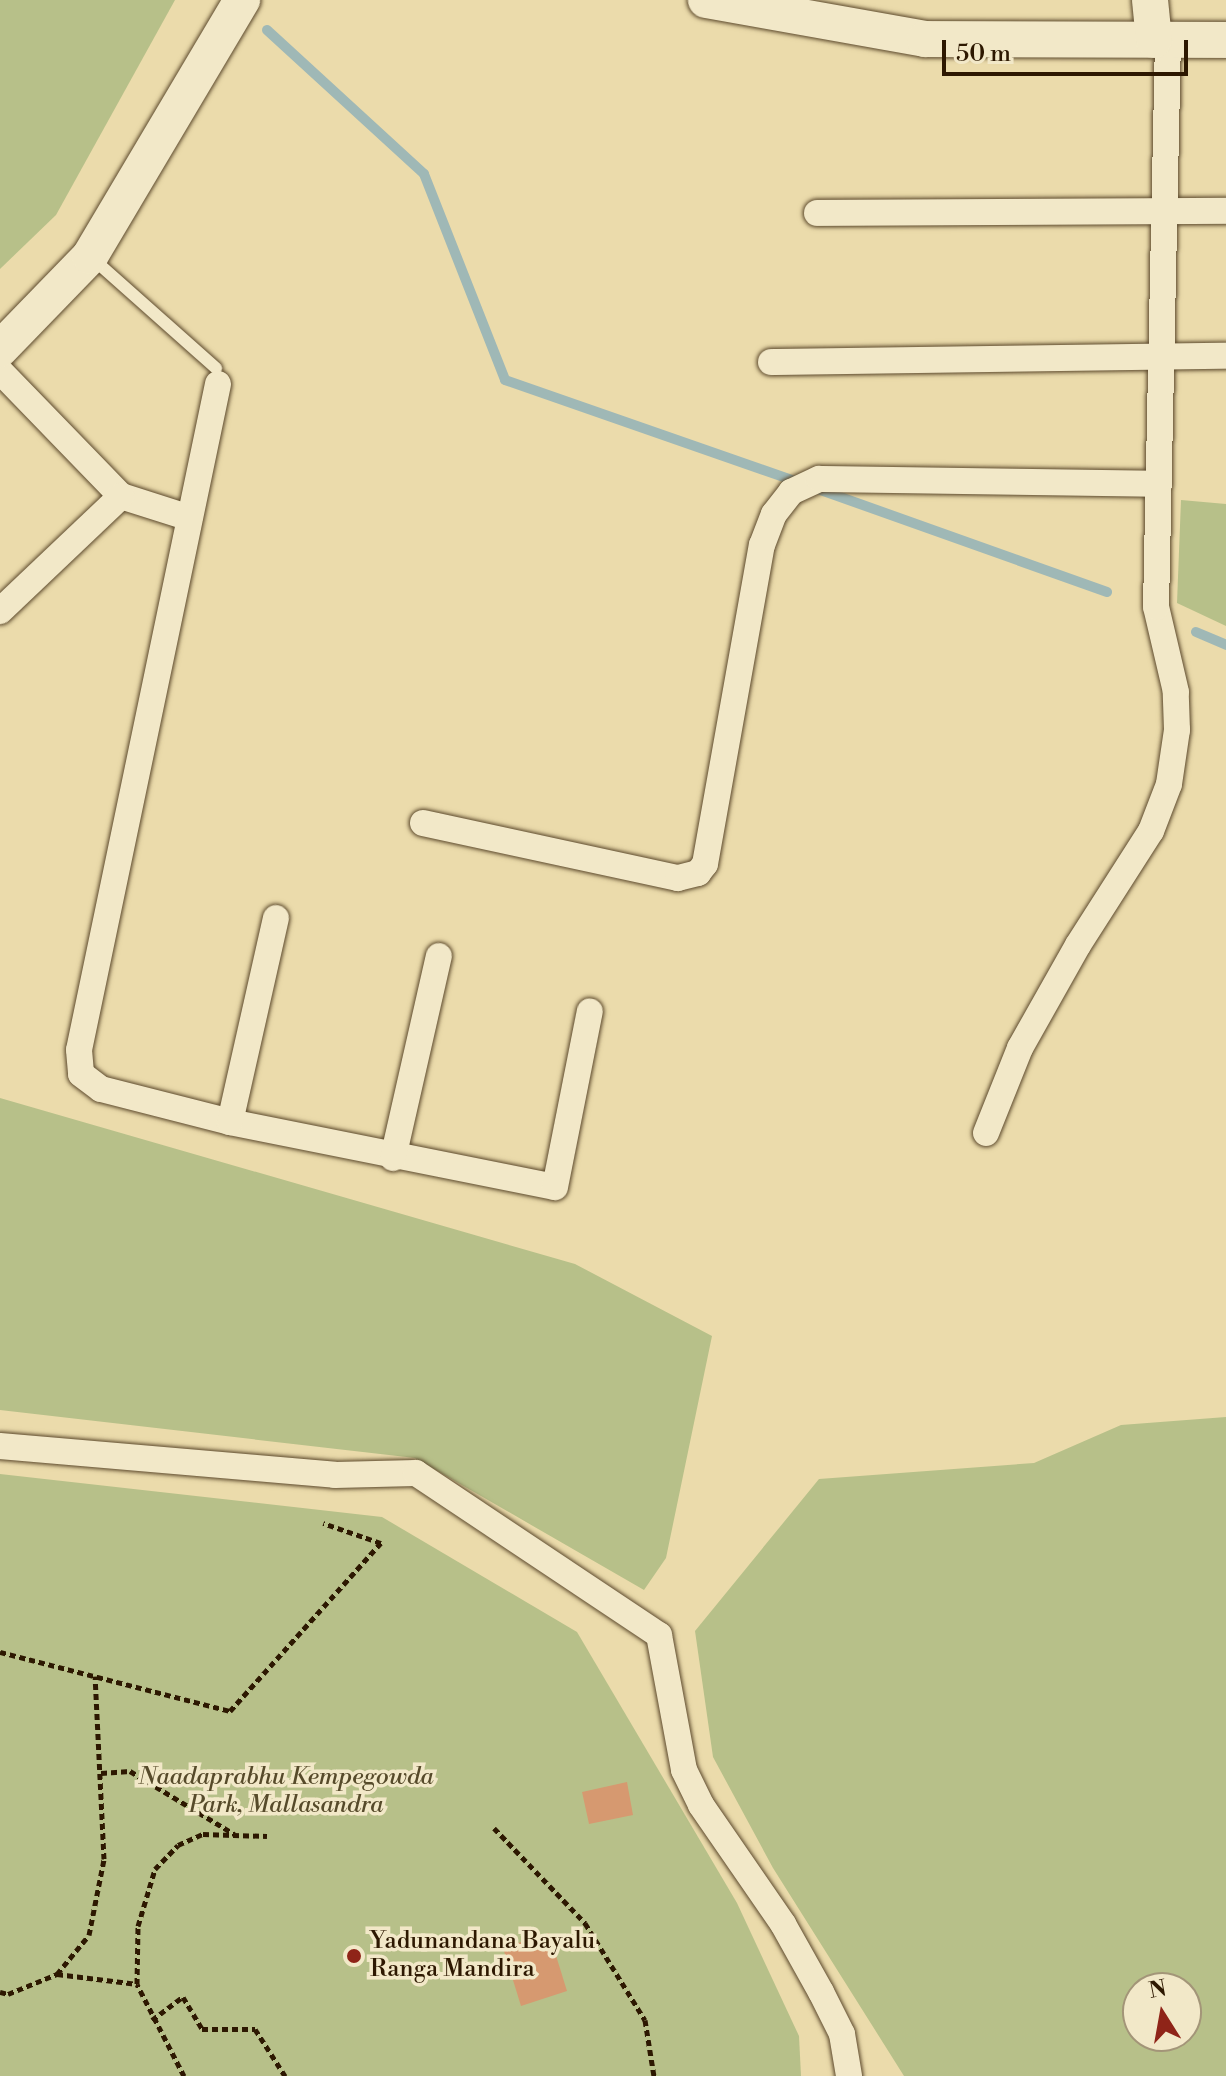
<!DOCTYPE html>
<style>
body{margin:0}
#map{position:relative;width:1226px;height:2076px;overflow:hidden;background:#ebdbab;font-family:"Libre Bodoni",serif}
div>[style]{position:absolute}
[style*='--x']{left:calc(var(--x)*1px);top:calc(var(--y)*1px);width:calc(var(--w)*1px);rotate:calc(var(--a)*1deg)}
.green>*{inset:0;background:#b7c089}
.stream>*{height:10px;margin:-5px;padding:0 5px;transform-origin:5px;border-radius:5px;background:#9fb8b6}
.building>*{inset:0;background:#d69970}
.path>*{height:5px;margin-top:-2.5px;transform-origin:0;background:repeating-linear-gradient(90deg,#2d1801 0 6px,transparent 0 10px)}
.roads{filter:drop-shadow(0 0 2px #5c492c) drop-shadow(0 0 2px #5c492c)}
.lane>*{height:12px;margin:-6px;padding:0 6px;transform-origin:6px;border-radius:6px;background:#f2e8c8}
.street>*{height:26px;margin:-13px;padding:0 13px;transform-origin:13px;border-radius:13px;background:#f2e8c8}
.secondary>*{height:36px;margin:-18px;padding:0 18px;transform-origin:18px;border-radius:18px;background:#f2e8c8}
.dots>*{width:22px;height:22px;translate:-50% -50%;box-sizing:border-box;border:4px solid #f2e8c8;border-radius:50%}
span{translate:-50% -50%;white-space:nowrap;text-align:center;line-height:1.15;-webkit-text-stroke:7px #f2e8c8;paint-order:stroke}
.park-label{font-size:24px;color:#564a2a;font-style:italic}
.poi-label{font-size:24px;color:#2d1801}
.left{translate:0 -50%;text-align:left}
.north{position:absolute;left:1122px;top:1972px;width:80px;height:80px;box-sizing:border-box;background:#f2e8c8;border:2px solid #a39578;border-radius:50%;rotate:349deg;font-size:22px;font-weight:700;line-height:32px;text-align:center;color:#2d1801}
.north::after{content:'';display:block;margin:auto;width:28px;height:36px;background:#8f2418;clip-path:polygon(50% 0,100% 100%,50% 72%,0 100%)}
.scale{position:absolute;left:942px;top:40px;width:246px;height:36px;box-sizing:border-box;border:4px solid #2d1801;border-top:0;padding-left:10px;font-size:24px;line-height:28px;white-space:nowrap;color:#2d1801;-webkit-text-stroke:6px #f2e8c8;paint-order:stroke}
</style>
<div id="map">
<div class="green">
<div style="clip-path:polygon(0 0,175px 0,56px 215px,0 269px)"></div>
<div style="clip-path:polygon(1181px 500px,1226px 504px,1226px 626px,1177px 603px)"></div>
<div style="clip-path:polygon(0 1098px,575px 1264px,712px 1336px,666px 1558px,644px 1590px,415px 1458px,0 1410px)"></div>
<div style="clip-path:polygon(evenodd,1226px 1417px,1226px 2076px,904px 2076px,773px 1868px,713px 1757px,695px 1631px,819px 1479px,1034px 1463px,1121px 1425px,1226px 1417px,1138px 1988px,1186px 1988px,1186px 2036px,1138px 2036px,1138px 1988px)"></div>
<div style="clip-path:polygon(0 1474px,382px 1517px,577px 1632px,737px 1903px,799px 2036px,801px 2076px,0 2076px)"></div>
</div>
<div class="stream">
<div style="--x:267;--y:30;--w:213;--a:42.5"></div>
<div style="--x:424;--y:174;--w:221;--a:68.5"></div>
<div style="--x:505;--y:380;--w:312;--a:19.2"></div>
<div style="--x:815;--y:488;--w:310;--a:19.6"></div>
<div style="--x:1196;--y:632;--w:33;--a:23"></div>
</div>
<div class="building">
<div style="clip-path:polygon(627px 1782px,633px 1815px,589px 1824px,582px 1792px)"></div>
<div style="clip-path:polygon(549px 1933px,567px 1991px,521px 2006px,503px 1948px)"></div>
</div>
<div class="path">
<div style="--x:0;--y:1652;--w:237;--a:14.4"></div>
<div style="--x:230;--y:1711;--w:226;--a:-48.1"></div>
<div style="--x:381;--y:1543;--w:61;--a:-161"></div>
<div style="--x:101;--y:1773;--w:29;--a:-4"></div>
<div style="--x:130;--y:1771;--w:122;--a:31.2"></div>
<div style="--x:494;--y:1828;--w:132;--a:46.2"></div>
<div style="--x:585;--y:1923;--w:114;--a:58.3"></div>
<div style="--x:645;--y:2020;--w:57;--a:80.9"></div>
<div style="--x:57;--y:1974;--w:81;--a:7.1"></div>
<div style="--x:0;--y:1992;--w:8;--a:14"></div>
<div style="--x:8;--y:1994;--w:53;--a:-22.2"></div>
<div style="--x:57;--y:1974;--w:50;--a:-50.6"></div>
<div style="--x:89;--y:1935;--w:77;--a:-78.8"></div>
<div style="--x:104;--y:1859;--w:183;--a:-92.8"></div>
<div style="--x:152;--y:2020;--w:39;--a:-37"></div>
<div style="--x:183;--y:1997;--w:37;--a:59"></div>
<div style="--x:202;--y:2029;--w:53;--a:0"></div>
<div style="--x:255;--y:2029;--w:56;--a:57.4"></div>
<div style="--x:184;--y:2076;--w:103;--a:-117.1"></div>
<div style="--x:137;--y:1984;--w:58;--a:-89"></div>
<div style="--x:138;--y:1926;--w:59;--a:-73.4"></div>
<div style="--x:155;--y:1869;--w:33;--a:-46"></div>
<div style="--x:178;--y:1845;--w:27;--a:-24"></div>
<div style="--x:203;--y:1834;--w:64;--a:1.8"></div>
</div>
<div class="roads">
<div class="lane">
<div style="--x:92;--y:258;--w:166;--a:41.6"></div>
</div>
<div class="street">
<div style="--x:817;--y:213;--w:409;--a:-0.3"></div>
<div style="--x:771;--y:362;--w:455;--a:-0.8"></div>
<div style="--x:0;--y:371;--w:174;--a:45.9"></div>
<div style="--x:121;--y:496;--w:72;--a:17.7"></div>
<div style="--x:218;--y:384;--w:680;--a:101.79"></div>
<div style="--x:79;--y:1050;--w:24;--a:85"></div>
<div style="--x:81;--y:1074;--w:25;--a:37"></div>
<div style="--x:101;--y:1089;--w:133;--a:14.3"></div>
<div style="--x:230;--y:1122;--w:331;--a:11.3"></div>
<div style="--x:555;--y:1187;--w:179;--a:-78.8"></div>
<div style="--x:0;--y:611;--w:167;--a:-43.5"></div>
<div style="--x:423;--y:823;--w:261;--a:12.2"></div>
<div style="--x:678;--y:878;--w:21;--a:-14"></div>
<div style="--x:698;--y:873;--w:11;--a:-52"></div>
<div style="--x:705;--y:864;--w:324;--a:-79.9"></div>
<div style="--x:762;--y:545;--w:33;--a:-69"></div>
<div style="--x:774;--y:514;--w:28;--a:-52"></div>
<div style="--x:791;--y:492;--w:31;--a:-25"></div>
<div style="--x:819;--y:479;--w:340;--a:0.8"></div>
<div style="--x:230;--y:1122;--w:209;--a:-77.3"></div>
<div style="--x:986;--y:1133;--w:92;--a:-68.2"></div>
<div style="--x:1020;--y:1048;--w:118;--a:-60.6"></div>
<div style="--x:1078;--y:945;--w:135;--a:-57.4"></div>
<div style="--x:1151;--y:831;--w:50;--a:-69"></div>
<div style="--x:1169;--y:784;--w:55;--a:-81.6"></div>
<div style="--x:1177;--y:730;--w:38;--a:-92"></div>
<div style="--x:1176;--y:692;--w:87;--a:-103.2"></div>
<div style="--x:1156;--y:607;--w:567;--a:-88.79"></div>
<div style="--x:393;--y:1158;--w:207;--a:-77.2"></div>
<div style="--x:0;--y:1446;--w:336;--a:4.9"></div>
<div style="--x:335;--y:1475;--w:81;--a:-1.4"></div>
<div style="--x:416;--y:1473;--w:292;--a:33.7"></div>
<div style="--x:659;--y:1635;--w:137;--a:79.5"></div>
<div style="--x:684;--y:1770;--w:39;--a:64"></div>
<div style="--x:701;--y:1805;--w:145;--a:55.4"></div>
<div style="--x:783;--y:1924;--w:78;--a:60.8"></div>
<div style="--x:821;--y:1992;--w:47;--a:63.4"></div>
<div style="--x:842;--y:2034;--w:43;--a:80.5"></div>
</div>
<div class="secondary">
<div style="--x:706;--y:0;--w:222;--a:10.1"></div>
<div style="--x:925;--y:39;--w:301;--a:0.2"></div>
<div style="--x:1150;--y:0;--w:40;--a:84.3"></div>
<div style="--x:0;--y:349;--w:129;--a:-45.9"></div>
<div style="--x:90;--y:256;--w:298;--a:-59.3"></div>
</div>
</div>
<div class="dots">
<div style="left:354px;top:1956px;background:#8f2418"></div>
</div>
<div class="park-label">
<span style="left:286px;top:1792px">Naadaprabhu Kempegowda<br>Park, Mallasandra</span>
</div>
<div class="poi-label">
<span class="left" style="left:370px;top:1956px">Yadunandana Bayalu<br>Ranga Mandira</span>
</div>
<div class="north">N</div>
<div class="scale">50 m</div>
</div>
